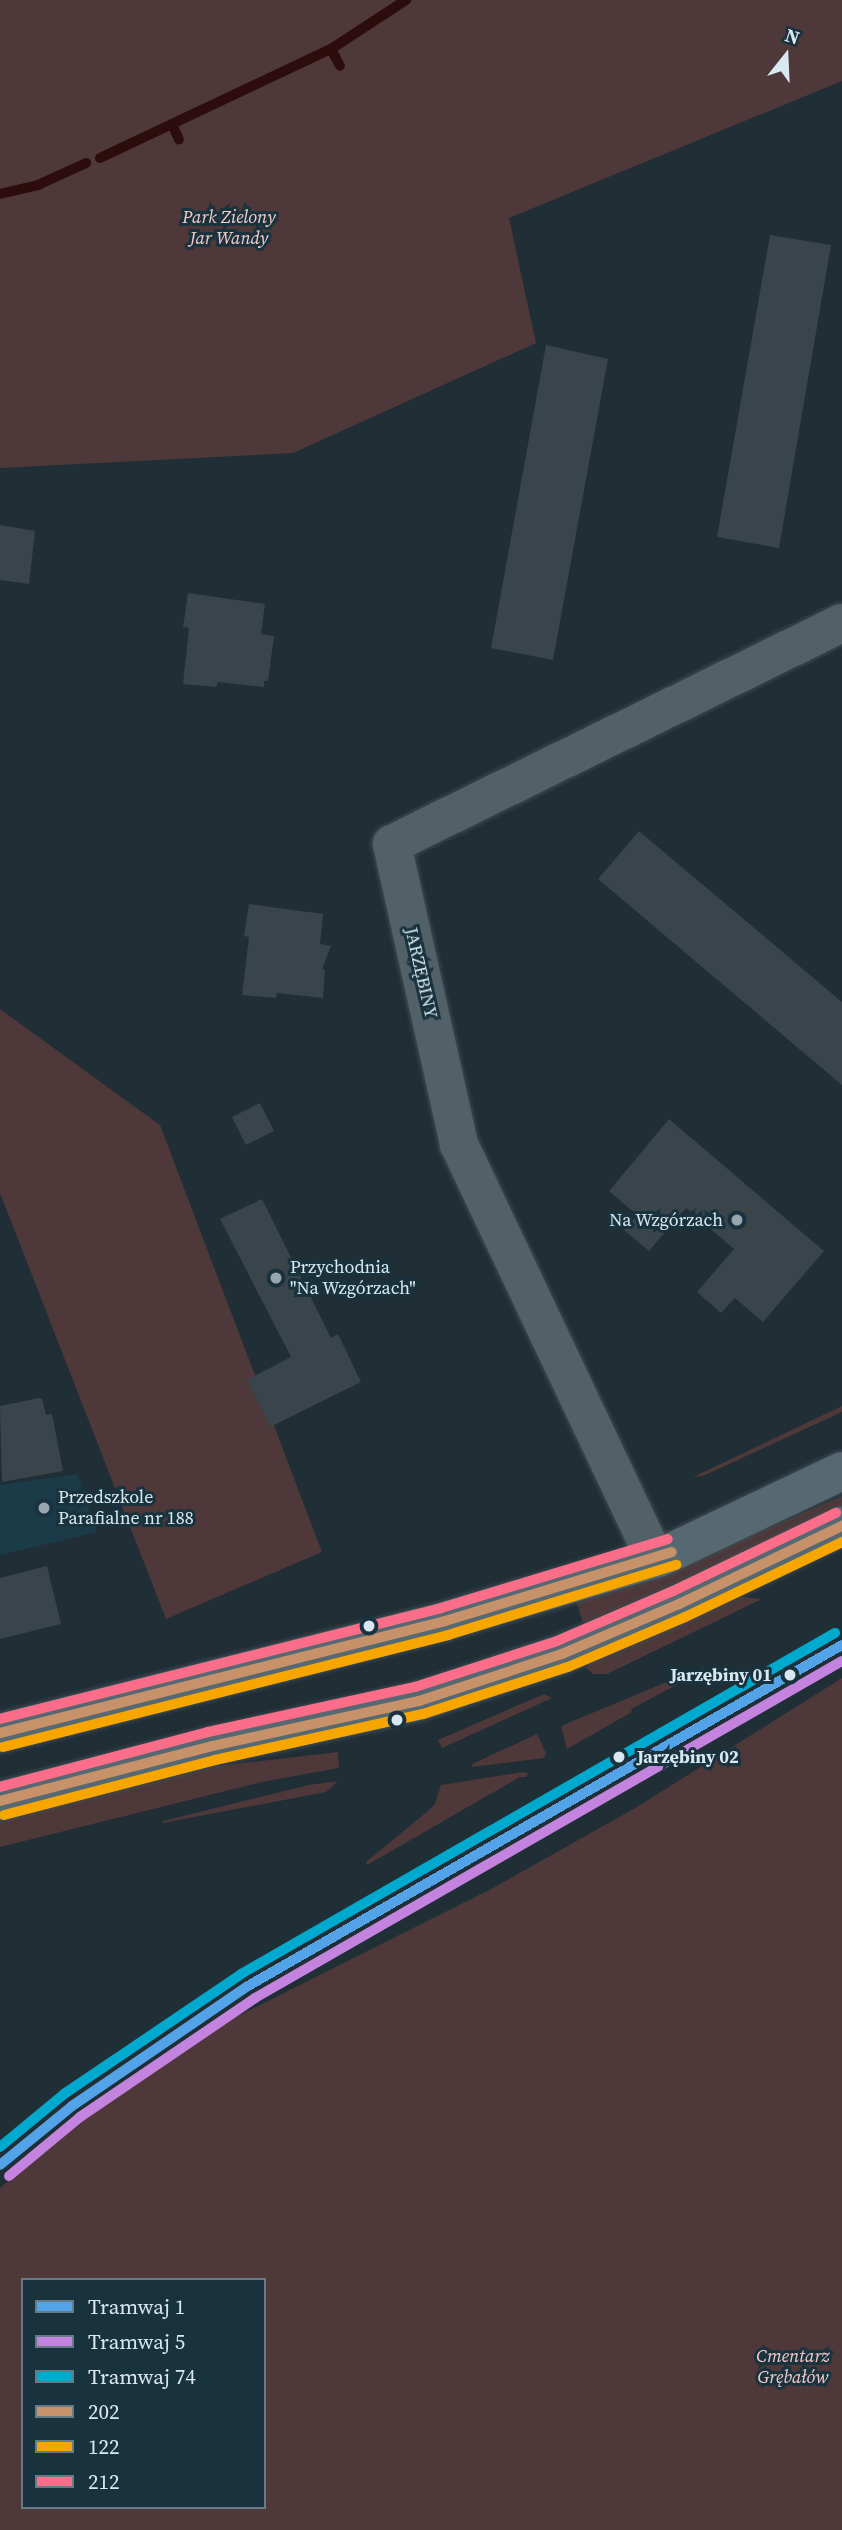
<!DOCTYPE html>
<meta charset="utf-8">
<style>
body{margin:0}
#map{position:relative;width:842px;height:2530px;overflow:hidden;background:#202e36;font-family:"Source Serif 4",serif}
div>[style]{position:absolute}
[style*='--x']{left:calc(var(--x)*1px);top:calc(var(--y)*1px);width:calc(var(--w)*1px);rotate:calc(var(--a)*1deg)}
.built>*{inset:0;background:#1b3b49}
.green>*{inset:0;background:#4e3839}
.stream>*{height:10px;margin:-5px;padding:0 5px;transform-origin:5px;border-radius:5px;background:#2d0c0e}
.building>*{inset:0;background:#39454b}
.roads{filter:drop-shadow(0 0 2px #3f4b52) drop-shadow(0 0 2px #3f4b52)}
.minor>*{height:38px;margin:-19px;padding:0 19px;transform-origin:19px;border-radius:19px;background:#526067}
.major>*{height:38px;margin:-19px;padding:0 19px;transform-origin:19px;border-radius:19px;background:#566972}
.bus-1>*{height:10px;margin:-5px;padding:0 5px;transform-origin:5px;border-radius:5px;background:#c7916a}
.bus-2>*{height:10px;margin:-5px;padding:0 5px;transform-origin:5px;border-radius:5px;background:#f7a600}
.bus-3>*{height:10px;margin:-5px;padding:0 5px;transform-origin:5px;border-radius:5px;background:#fb6d88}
.tram-1>*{height:10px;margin:-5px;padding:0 5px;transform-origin:5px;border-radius:5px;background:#53a3e8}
.tram-2>*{height:10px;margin:-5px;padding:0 5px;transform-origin:5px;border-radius:5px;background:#c483df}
.tram-3>*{height:10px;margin:-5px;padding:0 5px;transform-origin:5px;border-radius:5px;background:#00a9ce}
.dots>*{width:19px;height:19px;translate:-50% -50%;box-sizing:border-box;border:4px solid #18323e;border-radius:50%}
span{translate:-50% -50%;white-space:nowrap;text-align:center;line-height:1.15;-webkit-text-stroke:6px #18323e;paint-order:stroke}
.park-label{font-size:18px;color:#f8c9c6;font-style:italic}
.street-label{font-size:18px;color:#d9e8f0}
.poi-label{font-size:18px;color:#d9e8f0}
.right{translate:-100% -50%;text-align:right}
.left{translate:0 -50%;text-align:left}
.stop-label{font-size:18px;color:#d9e8f0;font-weight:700}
.legend{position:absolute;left:21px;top:2278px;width:245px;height:231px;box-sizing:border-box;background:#18323e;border:2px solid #657b85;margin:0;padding:9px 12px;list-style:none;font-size:21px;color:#d9e8f0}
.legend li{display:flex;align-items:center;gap:14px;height:35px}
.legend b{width:35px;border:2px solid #657b85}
.north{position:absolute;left:751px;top:21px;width:70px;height:70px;-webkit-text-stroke:5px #18323e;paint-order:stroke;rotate:18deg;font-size:19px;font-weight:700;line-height:28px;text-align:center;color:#d9e8f0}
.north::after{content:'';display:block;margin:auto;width:24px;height:32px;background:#d9e8f0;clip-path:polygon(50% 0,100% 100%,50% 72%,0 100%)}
</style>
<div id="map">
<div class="built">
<div style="clip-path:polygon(77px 1474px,97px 1532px,0 1555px,0 1485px)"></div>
</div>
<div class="green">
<div style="clip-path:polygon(0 0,842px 0,842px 81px,509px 218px,536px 343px,293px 453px,0 468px)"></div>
<div style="clip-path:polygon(0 1009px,160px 1125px,322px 1552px,166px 1619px,0 1193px)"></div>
<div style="clip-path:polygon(842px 1406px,842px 1412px,703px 1476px,693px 1477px)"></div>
<div style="clip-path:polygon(842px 1496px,842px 1507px,725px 1564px,583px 1623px,576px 1601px,736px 1542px)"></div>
<div style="clip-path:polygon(742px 1597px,762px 1599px,607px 1674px,593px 1674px,587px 1669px,585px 1662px)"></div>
<div style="clip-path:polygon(703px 1667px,705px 1670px,631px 1709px,632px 1712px,567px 1749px,561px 1726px)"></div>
<div style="clip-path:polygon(evenodd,842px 1678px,842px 2530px,0 2530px,0 2188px,80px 2120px,200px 2035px,493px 1888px,637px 1807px,842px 1678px,23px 2280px,264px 2280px,264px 2507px,23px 2507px,23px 2280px)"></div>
<div style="clip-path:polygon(544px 1694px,552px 1698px,442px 1748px,438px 1740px)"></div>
<div style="clip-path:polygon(537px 1734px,546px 1753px,544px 1758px,472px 1767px,472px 1764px)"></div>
<div style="clip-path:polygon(338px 1752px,339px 1768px,262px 1782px,0 1847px,0 1820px,217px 1766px)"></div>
<div style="clip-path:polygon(523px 1772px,528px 1773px,526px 1777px,520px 1777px,367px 1865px,366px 1862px,428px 1811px,435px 1804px,441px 1785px)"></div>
<div style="clip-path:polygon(338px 1781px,326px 1792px,163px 1823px,163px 1821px,309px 1785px)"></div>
</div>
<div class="stream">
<div style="--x:331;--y:49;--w:19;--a:62"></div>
<div style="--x:172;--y:124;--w:17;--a:66"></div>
<div style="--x:100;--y:158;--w:255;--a:-25.3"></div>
<div style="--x:331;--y:49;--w:90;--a:-33.2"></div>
<div style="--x:0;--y:194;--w:39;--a:-13"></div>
<div style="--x:38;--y:185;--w:53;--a:-24.6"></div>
</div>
<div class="building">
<div style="clip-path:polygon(770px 235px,831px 245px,779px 548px,717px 537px)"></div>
<div style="clip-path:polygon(546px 345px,608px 359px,553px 660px,491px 648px)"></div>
<div style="clip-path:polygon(0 525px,35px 531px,29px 584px,0 580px)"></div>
<div style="clip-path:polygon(188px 593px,265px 604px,261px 634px,274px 636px,268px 681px,264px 681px,264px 687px,218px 682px,216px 687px,183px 684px,189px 628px,183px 627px)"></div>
<div style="clip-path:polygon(639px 831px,842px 1002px,842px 1085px,598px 879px)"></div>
<div style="clip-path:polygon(249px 904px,323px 914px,320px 944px,331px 946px,322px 969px,325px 970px,323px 998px,277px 993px,276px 998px,242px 995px,249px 937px,244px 936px)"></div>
<div style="clip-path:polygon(260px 1103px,274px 1131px,246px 1145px,232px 1117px)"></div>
<div style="clip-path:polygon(669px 1119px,824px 1251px,763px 1322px,735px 1298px,721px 1313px,697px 1292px,734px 1249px,686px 1208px,649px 1251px,624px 1230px,637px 1215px,609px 1191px)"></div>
<div style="clip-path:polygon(262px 1199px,331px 1338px,338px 1334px,361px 1382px,270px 1427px,247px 1380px,291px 1357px,220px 1219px)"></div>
<div style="clip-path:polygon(39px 1398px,42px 1399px,46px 1415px,52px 1414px,63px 1471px,2px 1482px,0 1406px)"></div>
<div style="clip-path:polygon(47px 1566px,61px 1624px,0 1639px,0 1578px)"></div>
</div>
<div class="roads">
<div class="minor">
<div style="--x:655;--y:1559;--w:459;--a:-115.3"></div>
<div style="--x:459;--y:1144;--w:307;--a:-102.6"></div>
<div style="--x:392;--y:844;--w:501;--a:-26.16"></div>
</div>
<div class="major">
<div style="--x:0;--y:1733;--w:459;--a:-14.1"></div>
<div style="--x:445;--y:1621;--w:225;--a:-16.5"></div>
<div style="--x:661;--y:1557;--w:200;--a:-25.4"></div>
<div style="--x:0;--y:1801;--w:219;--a:-14.5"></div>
<div style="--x:212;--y:1746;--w:212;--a:-12.3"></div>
<div style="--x:419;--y:1701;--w:151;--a:-18.2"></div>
<div style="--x:562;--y:1654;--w:127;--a:-23.1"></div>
<div style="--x:679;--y:1604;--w:181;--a:-25.6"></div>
</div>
</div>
<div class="bus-1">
<div style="--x:0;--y:1733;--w:459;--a:-14.1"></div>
<div style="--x:445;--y:1621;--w:237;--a:-16.9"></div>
<div style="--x:0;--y:1801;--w:219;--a:-14.5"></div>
<div style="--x:212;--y:1746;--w:212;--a:-12.3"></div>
<div style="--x:419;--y:1701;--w:151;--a:-18.2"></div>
<div style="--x:562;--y:1654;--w:127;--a:-23.1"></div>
<div style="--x:679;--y:1604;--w:181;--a:-25.6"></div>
</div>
<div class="bus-2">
<div style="--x:3;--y:1747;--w:459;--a:-14.1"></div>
<div style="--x:448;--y:1635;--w:239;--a:-17.1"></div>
<div style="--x:4;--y:1815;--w:218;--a:-14.6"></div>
<div style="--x:215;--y:1760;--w:213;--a:-12.5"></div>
<div style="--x:423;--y:1714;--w:152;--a:-18"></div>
<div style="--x:568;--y:1667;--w:127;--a:-23.1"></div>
<div style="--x:685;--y:1617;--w:174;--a:-25.5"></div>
</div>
<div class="bus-3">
<div style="--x:0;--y:1719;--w:455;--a:-14.1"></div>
<div style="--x:441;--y:1608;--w:237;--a:-16.9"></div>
<div style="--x:0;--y:1787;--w:215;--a:-14.8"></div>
<div style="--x:208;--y:1732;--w:212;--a:-12.3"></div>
<div style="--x:415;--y:1687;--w:149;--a:-17.9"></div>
<div style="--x:557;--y:1641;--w:126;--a:-23.3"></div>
<div style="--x:673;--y:1591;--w:181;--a:-25.6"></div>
</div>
<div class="tram-1">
<div style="--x:0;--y:2165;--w:93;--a:-39.3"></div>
<div style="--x:72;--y:2106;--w:213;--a:-34.3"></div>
<div style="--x:248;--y:1986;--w:685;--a:-29.86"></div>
</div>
<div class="tram-2">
<div style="--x:9;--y:2176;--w:92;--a:-39.7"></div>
<div style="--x:80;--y:2117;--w:212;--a:-34.2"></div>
<div style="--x:255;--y:1998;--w:677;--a:-29.86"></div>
</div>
<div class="tram-3">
<div style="--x:0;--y:2147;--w:83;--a:-39.6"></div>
<div style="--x:64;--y:2094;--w:214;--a:-34.1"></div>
<div style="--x:241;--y:1974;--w:685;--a:-29.86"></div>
</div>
<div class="dots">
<div style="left:737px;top:1220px;background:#98a7af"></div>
<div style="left:276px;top:1278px;background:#98a7af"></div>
<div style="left:44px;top:1508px;background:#98a7af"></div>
<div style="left:369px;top:1626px;background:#d9e8f0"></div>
<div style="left:790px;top:1675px;background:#d9e8f0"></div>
<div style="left:397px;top:1720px;background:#d9e8f0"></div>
<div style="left:619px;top:1757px;background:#d9e8f0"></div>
</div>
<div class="park-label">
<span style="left:229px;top:228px">Park Zielony<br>Jar Wandy</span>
<span style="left:793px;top:2367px">Cmentarz<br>Grębałów</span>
</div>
<div class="street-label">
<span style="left:421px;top:973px;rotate:77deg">JARZĘBINY</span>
</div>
<div class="poi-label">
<span class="right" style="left:723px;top:1220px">Na Wzgórzach</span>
<span class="left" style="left:290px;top:1278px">Przychodnia<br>"Na Wzgórzach"</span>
<span class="left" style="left:58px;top:1508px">Przedszkole<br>Parafialne nr 188</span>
</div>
<div class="stop-label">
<span class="right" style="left:772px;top:1675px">Jarzębiny 01</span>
<span class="left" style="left:637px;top:1757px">Jarzębiny 02</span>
</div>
<ul class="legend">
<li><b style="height:9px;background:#53a3e8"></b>Tramwaj 1</li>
<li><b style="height:9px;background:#c483df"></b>Tramwaj 5</li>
<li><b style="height:9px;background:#00a9ce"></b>Tramwaj 74</li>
<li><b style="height:9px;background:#c7916a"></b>202</li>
<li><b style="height:9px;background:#f7a600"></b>122</li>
<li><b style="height:9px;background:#fb6d88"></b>212</li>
</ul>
<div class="north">N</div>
</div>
